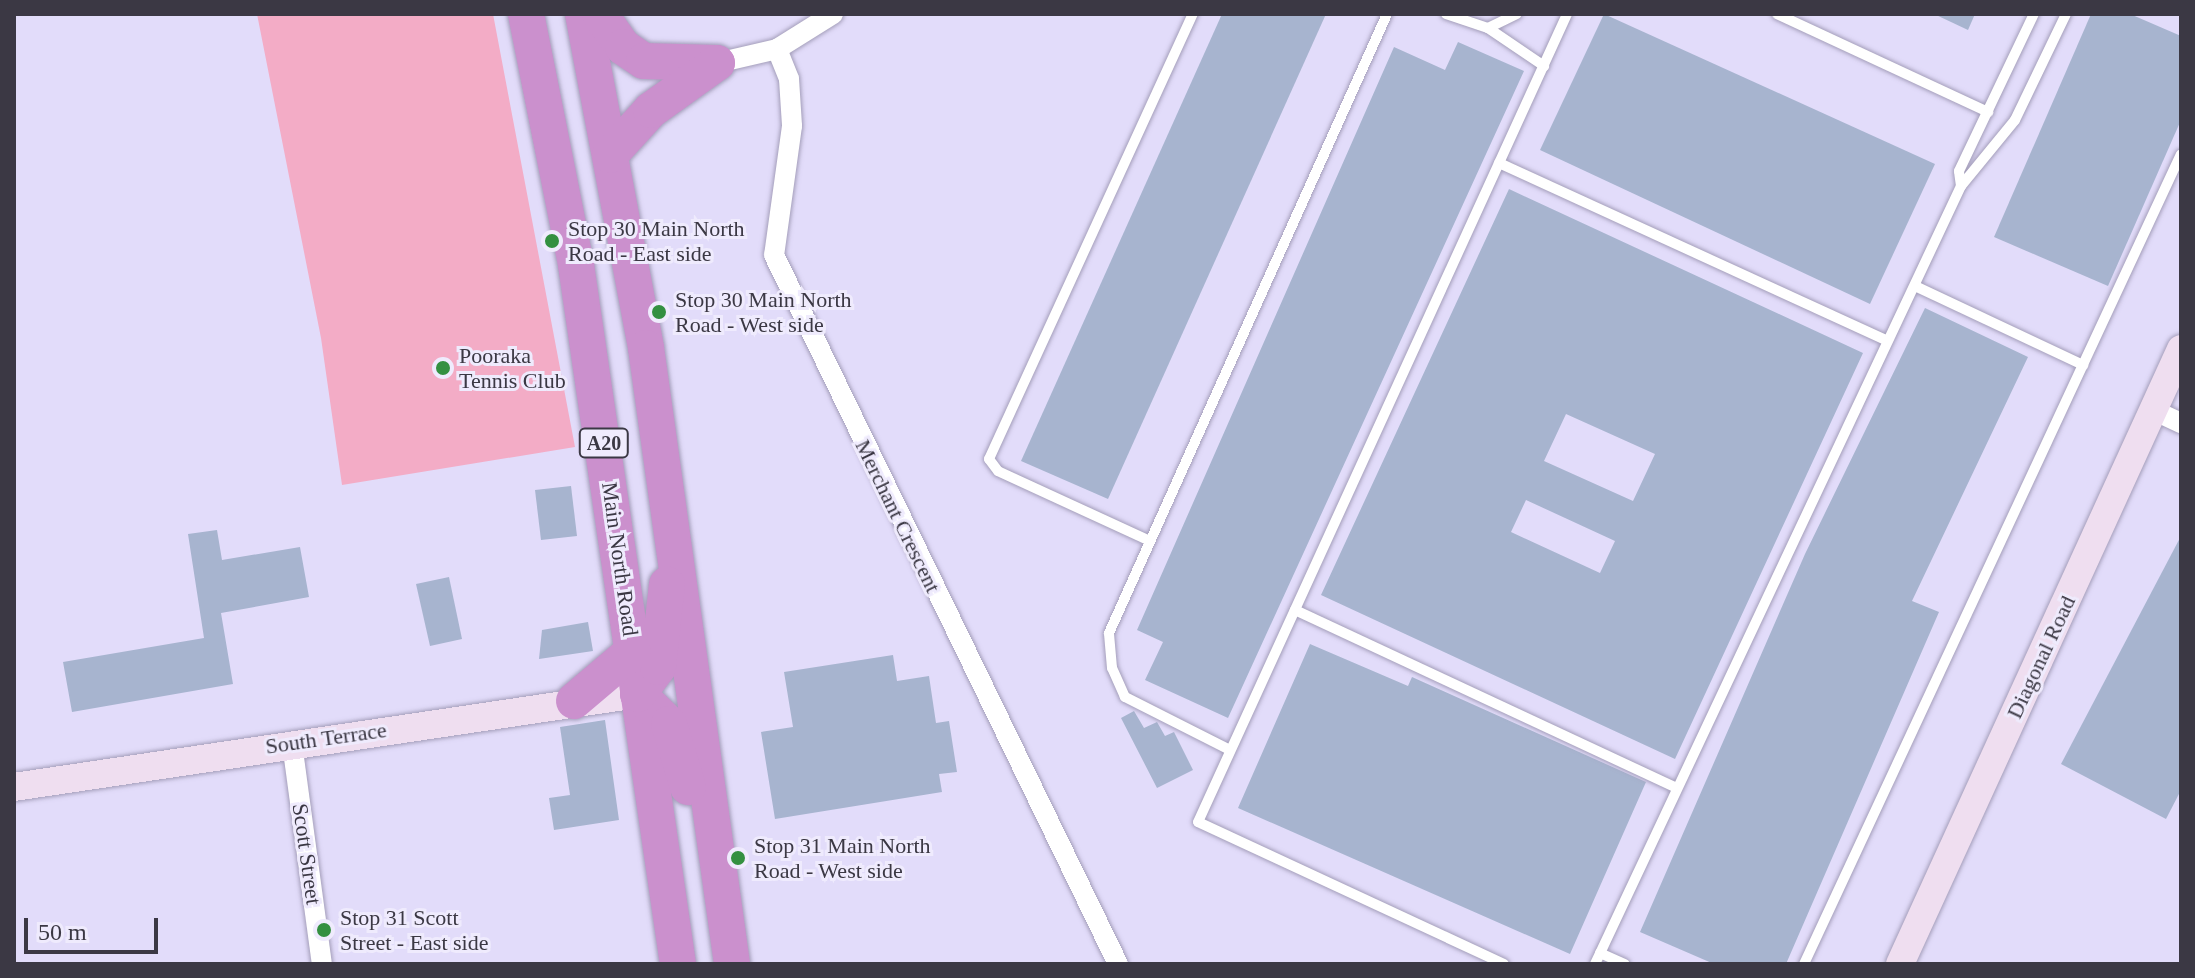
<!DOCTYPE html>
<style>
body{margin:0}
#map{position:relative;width:2195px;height:978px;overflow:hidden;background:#e2dcfa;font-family:Georgia,serif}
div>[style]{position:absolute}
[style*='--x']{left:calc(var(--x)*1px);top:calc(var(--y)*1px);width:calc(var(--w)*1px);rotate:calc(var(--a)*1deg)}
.green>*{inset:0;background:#f3acc6}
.building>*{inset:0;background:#a7b4cf}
.roads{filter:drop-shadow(0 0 2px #a49eba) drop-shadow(0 0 2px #a49eba)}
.lane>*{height:10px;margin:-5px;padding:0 5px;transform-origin:5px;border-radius:5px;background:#fff}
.street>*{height:20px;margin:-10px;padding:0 10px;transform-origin:10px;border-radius:10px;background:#fff}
.secondary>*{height:28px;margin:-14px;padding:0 14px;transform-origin:14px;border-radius:14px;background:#efdef0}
.highway>*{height:36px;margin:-18px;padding:0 18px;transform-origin:18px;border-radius:18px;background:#cb90cd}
.dots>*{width:22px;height:22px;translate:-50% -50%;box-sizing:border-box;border:4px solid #efebfd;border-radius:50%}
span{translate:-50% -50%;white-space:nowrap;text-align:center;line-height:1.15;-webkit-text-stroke:6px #efebfd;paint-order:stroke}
.shield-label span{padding:2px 6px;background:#efebfd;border:2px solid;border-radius:6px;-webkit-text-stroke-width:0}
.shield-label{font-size:20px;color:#3b3844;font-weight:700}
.poi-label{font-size:22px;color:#3b3844}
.left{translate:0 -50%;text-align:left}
.street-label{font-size:22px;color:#3b3844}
.frame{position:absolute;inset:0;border:16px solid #3b3844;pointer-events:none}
.scale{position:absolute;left:24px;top:918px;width:134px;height:36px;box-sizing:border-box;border:4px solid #3b3844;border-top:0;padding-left:10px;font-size:24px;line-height:28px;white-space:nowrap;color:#3b3844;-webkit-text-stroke:6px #efebfd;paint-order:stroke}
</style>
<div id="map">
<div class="green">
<div style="clip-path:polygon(257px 14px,493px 14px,575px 447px,342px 485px,321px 338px)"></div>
</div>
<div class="building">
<div style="clip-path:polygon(1222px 14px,1326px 14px,1108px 499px,1021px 461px)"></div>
<div style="clip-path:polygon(1604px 14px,1935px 164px,1870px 304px,1540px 150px)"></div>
<div style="clip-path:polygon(1934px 14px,1975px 14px,1968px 30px)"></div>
<div style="clip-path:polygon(2091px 14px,2130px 14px,2181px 36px,2181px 120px,2108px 286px,1994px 237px)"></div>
<div style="clip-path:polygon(1458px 42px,1524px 71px,1228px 718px,1145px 680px,1163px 642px,1137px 630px,1394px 47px,1445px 70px)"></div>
<div style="clip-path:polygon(evenodd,1509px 189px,1863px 353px,1675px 759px,1321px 595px,1509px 189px,1566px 414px,1655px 454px,1633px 501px,1544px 461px,1566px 414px,1509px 189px,1526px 500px,1615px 541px,1600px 573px,1511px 532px,1526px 500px)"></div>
<div style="clip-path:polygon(1925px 308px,2028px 357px,1912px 601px,1939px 612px,1786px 964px,1714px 964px,1640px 932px,1805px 554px)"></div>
<div style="clip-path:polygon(571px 486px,577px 536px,541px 540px,535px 490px)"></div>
<div style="clip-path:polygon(217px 530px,222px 560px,300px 547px,309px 597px,221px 613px,233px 684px,72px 712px,63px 662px,204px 638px,188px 534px)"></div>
<div style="clip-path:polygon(2181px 536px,2181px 790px,2166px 819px,2061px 764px)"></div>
<div style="clip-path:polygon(449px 577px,462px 639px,430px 646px,416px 584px)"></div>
<div style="clip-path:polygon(588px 622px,593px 651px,539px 659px,542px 630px)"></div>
<div style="clip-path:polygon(1310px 644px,1408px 686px,1412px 677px,1646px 782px,1570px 954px,1238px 808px)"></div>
<div style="clip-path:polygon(893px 655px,897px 681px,929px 676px,936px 723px,949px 721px,957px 772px,939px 774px,942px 792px,775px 819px,761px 732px,793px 727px,784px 672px)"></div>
<div style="clip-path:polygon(1134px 711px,1144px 728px,1157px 722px,1165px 736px,1174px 732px,1193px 770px,1157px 788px,1121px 718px)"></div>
<div style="clip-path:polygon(605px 720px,619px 820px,554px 830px,549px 798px,570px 795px,560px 727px)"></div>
</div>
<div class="roads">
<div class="lane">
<div style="--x:1446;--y:14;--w:44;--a:18.4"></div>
<div style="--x:1488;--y:28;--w:32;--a:-26"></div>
<div style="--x:1777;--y:14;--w:233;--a:24.9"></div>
<div style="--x:1488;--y:28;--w:68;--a:34.2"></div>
<div style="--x:1499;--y:163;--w:426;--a:24.6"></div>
<div style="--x:1961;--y:186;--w:15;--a:-98"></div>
<div style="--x:1959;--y:171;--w:174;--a:-64.5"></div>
<div style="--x:1915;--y:286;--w:186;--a:25.2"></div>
<div style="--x:1150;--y:541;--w:167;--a:-155.3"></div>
<div style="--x:998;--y:471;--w:15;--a:-127"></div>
<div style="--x:989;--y:459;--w:490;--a:-65.4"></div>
<div style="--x:1295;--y:610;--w:421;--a:25"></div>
<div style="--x:1230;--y:750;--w:118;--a:-153.2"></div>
<div style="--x:1125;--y:697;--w:32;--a:-114"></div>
<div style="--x:1112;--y:668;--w:35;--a:-95"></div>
<div style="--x:1109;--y:633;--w:679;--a:-65.81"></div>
<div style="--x:1600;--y:953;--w:27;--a:24"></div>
<div style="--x:1504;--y:964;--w:337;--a:-155.1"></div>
<div style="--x:1198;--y:822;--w:888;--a:-65.45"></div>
<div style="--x:1595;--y:964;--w:860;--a:-64.81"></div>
<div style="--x:1961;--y:186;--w:85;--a:-50.7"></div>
<div style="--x:2015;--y:120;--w:118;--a:-64.3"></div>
<div style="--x:1804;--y:964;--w:893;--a:-65.04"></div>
</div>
<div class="street">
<div style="--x:777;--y:49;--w:32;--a:68"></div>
<div style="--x:789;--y:79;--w:47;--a:86.3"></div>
<div style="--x:792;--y:126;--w:130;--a:97.9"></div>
<div style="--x:774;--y:255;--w:788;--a:64.12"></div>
<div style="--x:717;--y:63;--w:62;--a:-13.1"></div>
<div style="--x:777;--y:49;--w:66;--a:-32"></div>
<div style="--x:2153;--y:410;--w:31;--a:25"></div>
<div style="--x:292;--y:743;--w:223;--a:82.3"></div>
</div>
<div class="secondary">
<div style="--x:14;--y:787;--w:631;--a:-8.48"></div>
<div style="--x:1900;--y:964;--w:676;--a:-65.44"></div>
</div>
<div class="highway">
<div style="--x:526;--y:14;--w:256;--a:78.7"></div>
<div style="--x:576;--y:265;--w:706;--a:81.7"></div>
<div style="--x:583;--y:14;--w:340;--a:79.3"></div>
<div style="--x:646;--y:348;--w:622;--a:82.05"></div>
<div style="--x:600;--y:14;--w:40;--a:55.1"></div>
<div style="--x:623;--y:47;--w:25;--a:34"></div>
<div style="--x:644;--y:61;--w:73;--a:1.6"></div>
<div style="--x:610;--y:155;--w:61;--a:-47.7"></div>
<div style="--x:651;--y:110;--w:81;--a:-35.5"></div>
<div style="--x:638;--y:694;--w:43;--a:44.1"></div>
<div style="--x:669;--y:724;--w:66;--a:73.2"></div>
<div style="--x:638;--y:694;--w:34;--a:-53"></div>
<div style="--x:658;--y:667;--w:83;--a:-83.8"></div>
<div style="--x:574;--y:701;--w:77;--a:-40.3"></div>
</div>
</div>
<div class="dots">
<div style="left:552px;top:241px;background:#349041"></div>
<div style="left:659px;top:312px;background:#349041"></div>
<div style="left:443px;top:368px;background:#349041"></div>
<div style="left:738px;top:858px;background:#349041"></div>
<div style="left:324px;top:930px;background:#349041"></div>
</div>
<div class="shield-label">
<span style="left:604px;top:443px">A20</span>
</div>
<div class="poi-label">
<span class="left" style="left:568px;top:241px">Stop 30 Main North<br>Road - East side</span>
<span class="left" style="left:675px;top:312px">Stop 30 Main North<br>Road - West side</span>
<span class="left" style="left:459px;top:368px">Pooraka<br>Tennis Club</span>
<span class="left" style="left:754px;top:858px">Stop 31 Main North<br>Road - West side</span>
<span class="left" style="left:340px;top:930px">Stop 31 Scott<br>Street - East side</span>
</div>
<div class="street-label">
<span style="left:898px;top:516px;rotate:64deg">Merchant Crescent</span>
<span style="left:620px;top:559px;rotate:82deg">Main North Road</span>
<span style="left:2041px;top:657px;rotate:-65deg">Diagonal Road</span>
<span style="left:326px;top:738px;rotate:-8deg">South Terrace</span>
<span style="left:307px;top:854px;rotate:82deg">Scott Street</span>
</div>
<div class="frame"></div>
<div class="scale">50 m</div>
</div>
